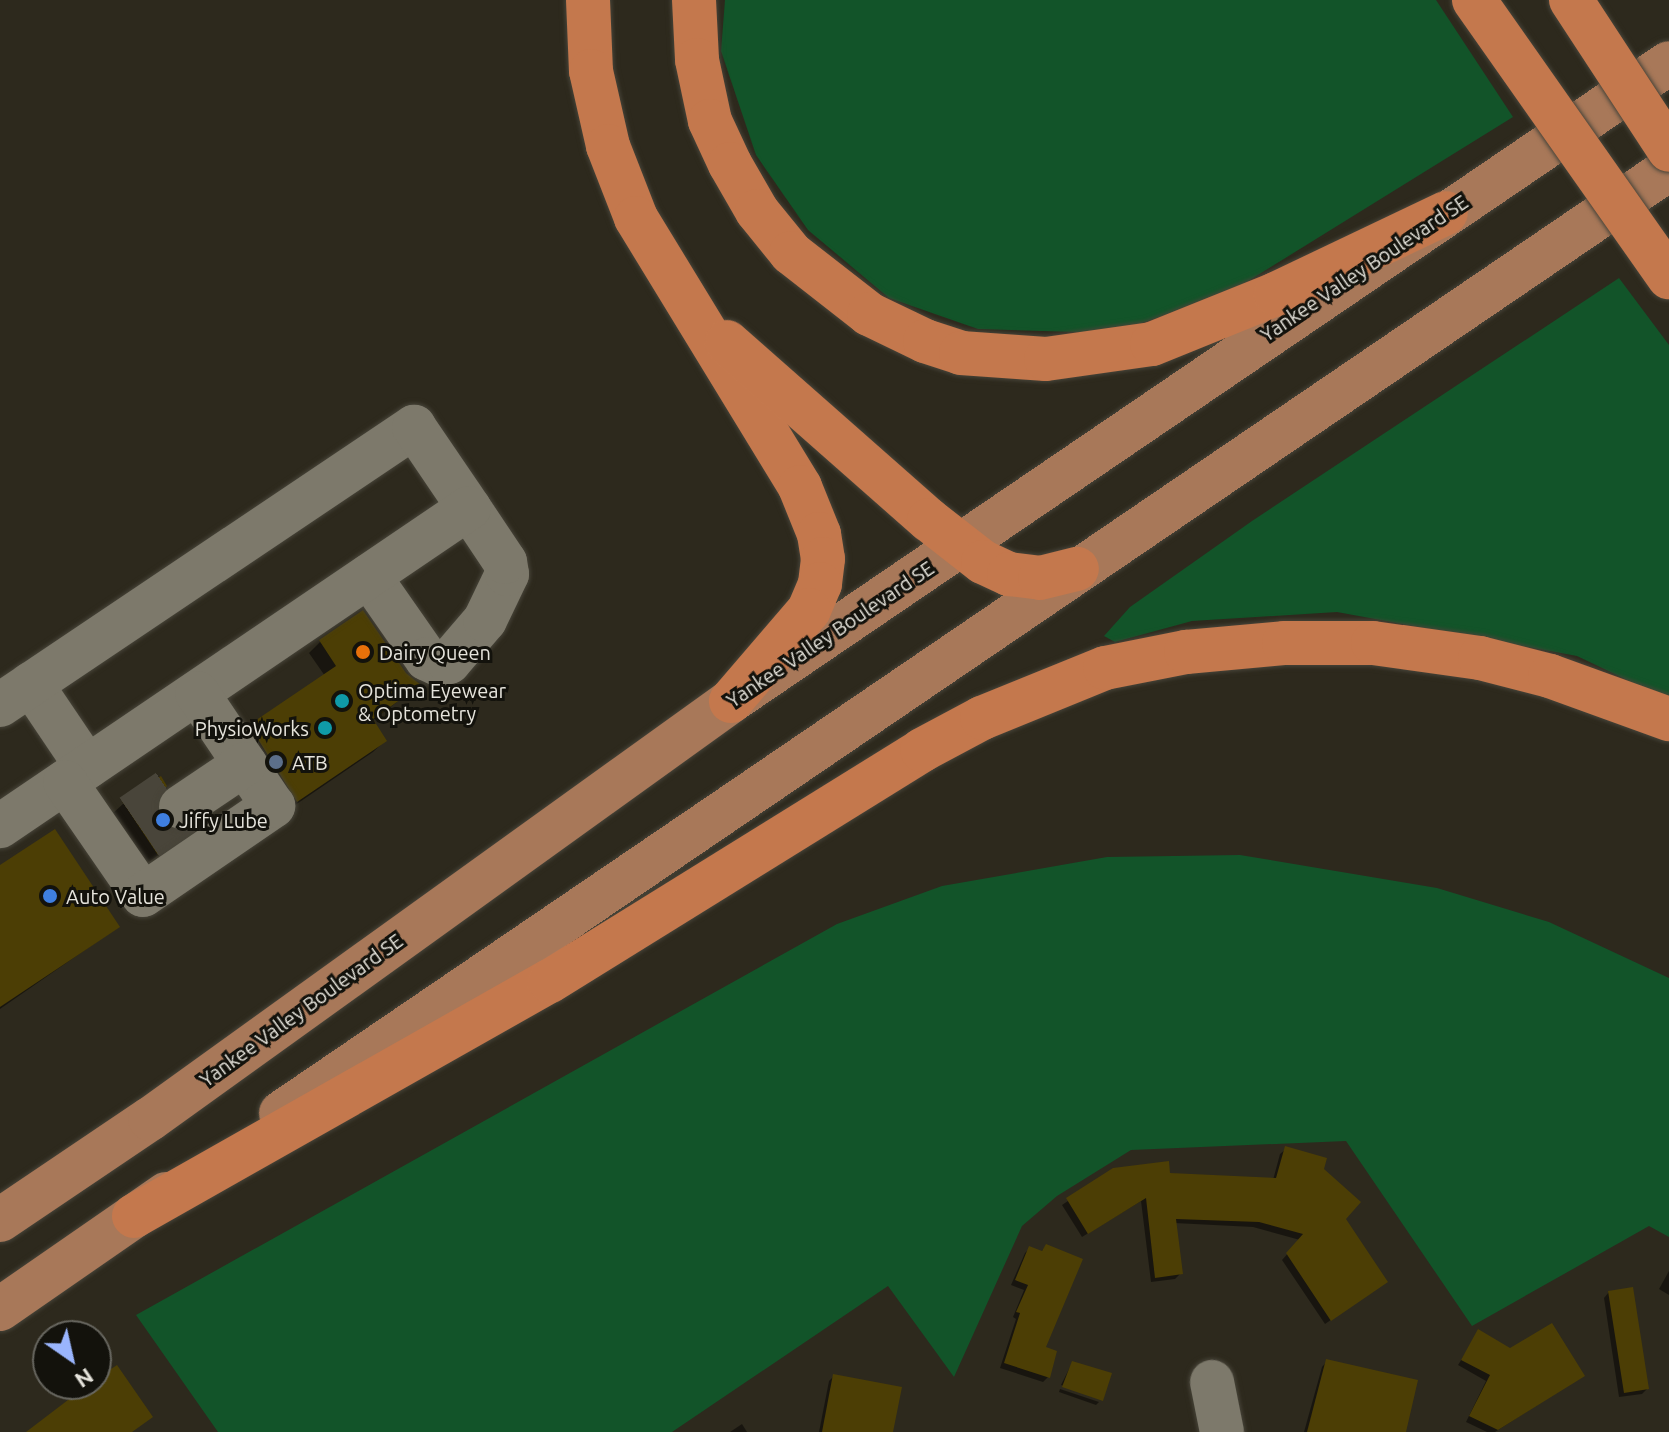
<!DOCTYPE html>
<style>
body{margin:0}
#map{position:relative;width:1669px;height:1432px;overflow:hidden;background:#2d291d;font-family:Ubuntu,sans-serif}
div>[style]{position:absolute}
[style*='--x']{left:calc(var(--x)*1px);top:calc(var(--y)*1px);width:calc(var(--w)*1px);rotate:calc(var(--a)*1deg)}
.green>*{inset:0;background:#125429}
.shadow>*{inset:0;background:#0007}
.building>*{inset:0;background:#4c3e05}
.minor-tunnel>*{height:44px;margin-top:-22px;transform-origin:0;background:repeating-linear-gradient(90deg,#49453a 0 44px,transparent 0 66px)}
.roads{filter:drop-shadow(0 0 2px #474439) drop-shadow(0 0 2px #474439)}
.minor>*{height:44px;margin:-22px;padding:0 22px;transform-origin:22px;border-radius:22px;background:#7d796b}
.major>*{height:44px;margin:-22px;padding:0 22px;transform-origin:22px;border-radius:22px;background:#a87859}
.highway>*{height:44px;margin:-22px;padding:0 22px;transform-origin:22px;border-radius:22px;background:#c4784d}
.bridges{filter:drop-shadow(0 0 2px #474439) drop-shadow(0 0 2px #474439)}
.highway-bridge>*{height:44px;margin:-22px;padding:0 22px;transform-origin:22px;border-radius:22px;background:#c4784d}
.dots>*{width:22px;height:22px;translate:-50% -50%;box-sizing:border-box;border:4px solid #13120c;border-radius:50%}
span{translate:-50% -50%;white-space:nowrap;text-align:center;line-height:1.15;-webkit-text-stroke:6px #13120c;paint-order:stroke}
.street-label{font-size:20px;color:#e6e4dc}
.poi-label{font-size:20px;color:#e6e4dc}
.left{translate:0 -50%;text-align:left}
.right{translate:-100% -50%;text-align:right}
.north{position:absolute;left:32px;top:1320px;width:80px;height:80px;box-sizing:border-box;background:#13120c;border:2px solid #67665f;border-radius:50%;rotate:146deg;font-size:22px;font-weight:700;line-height:32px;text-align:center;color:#e6e4dc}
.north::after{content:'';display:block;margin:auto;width:28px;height:36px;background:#9ab5fd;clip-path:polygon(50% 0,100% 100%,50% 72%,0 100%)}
</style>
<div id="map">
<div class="green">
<div style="clip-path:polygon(725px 0,1436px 0,1513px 117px,1224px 296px,1111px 333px,978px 329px,889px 298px,808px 230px,756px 155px,721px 51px)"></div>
<div style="clip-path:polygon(1619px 278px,1669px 345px,1669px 700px,1577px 656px,1337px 612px,1192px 621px,1115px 642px,1104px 636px,1130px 607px,1252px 521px)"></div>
<div style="clip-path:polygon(1240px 855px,1437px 888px,1549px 922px,1669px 978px,1669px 1237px,1649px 1226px,1472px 1326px,1346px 1141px,1131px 1150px,1057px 1196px,1022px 1226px,954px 1377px,888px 1286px,672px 1432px,218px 1432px,136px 1315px,837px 924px,942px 886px,1107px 857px)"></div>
</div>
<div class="shadow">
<div style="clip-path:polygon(320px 642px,418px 686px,372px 721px,385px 741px,373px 752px,285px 812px,238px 738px,325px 676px,309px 653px)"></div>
<div style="clip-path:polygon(156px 796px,154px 808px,158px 821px,181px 839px,146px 864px,112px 814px,124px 803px)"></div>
<div style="clip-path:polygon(0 868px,118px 927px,0 1009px)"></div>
<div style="clip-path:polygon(1286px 1149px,1322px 1170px,1343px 1219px,1386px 1282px,1325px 1324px,1282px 1260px,1300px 1240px,1253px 1227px,1174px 1223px,1180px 1274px,1175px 1279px,1151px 1282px,1141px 1201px,1082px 1237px,1062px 1205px,1114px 1170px,1273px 1180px,1280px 1154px)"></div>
<div style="clip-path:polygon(1046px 1246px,1043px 1348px,1048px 1377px,1043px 1382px,1000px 1368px,1016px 1319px,1013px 1317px,1024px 1290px,1011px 1285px,1025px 1253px,1030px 1248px,1040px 1253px)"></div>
<div style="clip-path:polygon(1669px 1271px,1669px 1295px,1659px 1289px)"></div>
<div style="clip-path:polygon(1609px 1292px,1647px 1389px,1642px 1394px,1619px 1397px,1604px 1298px)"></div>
<div style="clip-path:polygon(1479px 1332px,1510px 1350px,1582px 1376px,1495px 1432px,1487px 1432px,1466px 1422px,1486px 1381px,1458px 1365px)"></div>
<div style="clip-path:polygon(1327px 1361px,1404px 1432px,1304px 1432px,1322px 1367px)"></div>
<div style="clip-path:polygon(1072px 1363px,1101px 1398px,1061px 1385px)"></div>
<div style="clip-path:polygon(834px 1376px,891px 1432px,819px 1432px,829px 1381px)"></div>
<div style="clip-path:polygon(1060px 1389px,1099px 1402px,1096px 1405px,1059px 1392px)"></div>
<div style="clip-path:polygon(742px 1424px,747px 1432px,730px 1432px)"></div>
</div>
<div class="building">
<div style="clip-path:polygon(363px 610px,406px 673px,421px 685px,373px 719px,387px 741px,297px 802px,249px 725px,336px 666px,319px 640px)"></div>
<div style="clip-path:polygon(161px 776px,167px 786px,158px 797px,156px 808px,160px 820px,171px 830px,195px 829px,158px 855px,122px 801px)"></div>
<div style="clip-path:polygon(55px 829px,120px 927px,0 1007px,0 865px)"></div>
<div style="clip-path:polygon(1285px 1146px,1327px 1158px,1324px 1169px,1361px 1202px,1346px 1219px,1388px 1282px,1331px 1321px,1286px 1253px,1303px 1234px,1259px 1222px,1176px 1219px,1183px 1274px,1155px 1278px,1146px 1198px,1088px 1234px,1066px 1198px,1113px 1168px,1169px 1161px,1170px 1173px,1276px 1178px)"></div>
<div style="clip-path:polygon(1046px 1244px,1083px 1259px,1046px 1347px,1057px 1351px,1050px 1378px,1004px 1363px,1020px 1313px,1016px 1312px,1028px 1285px,1015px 1280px,1029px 1246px,1042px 1251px)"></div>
<div style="clip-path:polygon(1633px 1287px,1649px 1389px,1624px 1393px,1608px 1291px)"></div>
<div style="clip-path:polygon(1552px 1323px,1585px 1376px,1498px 1430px,1469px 1416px,1490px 1375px,1461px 1360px,1478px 1329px,1510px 1348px)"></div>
<div style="clip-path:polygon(1326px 1359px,1418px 1380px,1406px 1432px,1307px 1432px)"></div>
<div style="clip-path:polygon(1072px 1361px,1112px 1373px,1103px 1401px,1062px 1387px)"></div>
<div style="clip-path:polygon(117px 1365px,153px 1417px,132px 1432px,26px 1432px,89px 1384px,96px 1384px,96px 1379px)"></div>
<div style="clip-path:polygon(833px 1374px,902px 1387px,893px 1432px,822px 1432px)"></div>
</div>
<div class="minor-tunnel">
<div style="--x:132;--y:816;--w:46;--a:-34.4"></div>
<div style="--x:155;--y:850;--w:45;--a:-33.3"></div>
</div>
<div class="roads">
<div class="minor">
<div style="--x:369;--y:576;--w:101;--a:55.1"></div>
<div style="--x:427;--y:659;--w:12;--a:24"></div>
<div style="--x:438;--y:664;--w:11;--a:-10"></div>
<div style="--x:449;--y:662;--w:55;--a:-49.4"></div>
<div style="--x:485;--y:620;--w:51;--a:-64.4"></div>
<div style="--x:507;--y:574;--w:12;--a:-99"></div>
<div style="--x:505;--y:562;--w:65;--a:-123.7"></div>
<div style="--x:31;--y:684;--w:100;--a:56"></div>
<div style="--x:0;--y:705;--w:499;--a:-33.9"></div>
<div style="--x:414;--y:427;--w:98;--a:55.8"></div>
<div style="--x:469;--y:508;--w:567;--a:145.86"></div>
<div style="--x:65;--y:782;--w:137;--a:55.4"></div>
<div style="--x:143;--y:895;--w:158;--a:-34.4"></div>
<div style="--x:273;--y:806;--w:136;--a:-123.9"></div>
<div style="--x:181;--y:807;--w:77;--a:-33.9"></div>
<div style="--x:1212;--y:1382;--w:51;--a:78.7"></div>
</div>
<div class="major">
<div style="--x:281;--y:1113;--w:1679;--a:-34.22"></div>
<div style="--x:0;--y:1220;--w:181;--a:-34"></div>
<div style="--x:150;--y:1119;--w:716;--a:-35.73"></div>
<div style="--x:731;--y:701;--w:1134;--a:-34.22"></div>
<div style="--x:0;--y:1309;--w:202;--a:-34.7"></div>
</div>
<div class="highway">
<div style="--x:588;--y:0;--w:71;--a:87.6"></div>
<div style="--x:591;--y:71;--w:77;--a:77.2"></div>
<div style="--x:608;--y:146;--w:77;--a:68.7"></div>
<div style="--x:636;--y:218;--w:315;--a:58.6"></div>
<div style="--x:800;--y:487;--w:51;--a:68"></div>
<div style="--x:819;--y:534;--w:25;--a:81"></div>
<div style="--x:823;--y:559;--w:25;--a:97"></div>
<div style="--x:820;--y:584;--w:28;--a:113"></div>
<div style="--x:809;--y:610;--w:120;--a:130.6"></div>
<div style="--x:694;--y:0;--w:60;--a:87.1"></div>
<div style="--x:697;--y:60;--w:62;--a:78"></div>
<div style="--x:710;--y:121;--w:47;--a:65.1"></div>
<div style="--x:730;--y:164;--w:54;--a:60.1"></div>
<div style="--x:757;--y:211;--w:54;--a:51"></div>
<div style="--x:791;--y:253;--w:99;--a:38"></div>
<div style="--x:869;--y:314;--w:62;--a:25.7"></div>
<div style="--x:925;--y:341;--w:38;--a:18"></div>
<div style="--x:961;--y:353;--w:85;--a:4"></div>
<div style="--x:1046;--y:359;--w:107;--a:-8.1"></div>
<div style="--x:1152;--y:344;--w:134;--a:-22"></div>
<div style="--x:1276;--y:294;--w:188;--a:-25.5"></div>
<div style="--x:727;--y:342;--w:269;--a:41.4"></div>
<div style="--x:929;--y:520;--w:68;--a:37.9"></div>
<div style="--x:983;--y:562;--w:29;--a:25"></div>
<div style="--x:1009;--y:574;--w:31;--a:7"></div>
<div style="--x:1040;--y:578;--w:38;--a:-14"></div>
<div style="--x:134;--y:1216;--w:478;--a:-29.5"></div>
<div style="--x:550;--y:981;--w:438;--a:-31.8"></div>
<div style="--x:922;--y:750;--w:68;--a:-28.1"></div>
<div style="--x:982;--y:718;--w:133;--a:-22.1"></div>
<div style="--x:1105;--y:668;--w:83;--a:-11.2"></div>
<div style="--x:1186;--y:652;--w:98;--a:-5.2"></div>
<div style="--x:1284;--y:643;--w:89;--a:0"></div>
<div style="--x:1373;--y:643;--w:108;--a:8"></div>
<div style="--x:1480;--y:658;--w:72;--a:14.4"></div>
<div style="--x:1550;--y:676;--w:127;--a:19.9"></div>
</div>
</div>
<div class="bridges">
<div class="highway-bridge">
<div style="--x:1474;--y:0;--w:339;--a:54.9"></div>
<div style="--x:1571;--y:0;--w:179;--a:56.8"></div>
</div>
</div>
<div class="dots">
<div style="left:363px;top:652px;background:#e8710a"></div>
<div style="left:342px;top:701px;background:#0f9aa8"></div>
<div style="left:325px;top:728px;background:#0f9aa8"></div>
<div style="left:276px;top:762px;background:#5c6f8a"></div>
<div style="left:163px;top:820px;background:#3f7fe0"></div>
<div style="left:50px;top:896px;background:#3f7fe0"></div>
</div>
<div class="street-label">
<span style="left:1364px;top:268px;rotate:-34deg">Yankee Valley Boulevard SE</span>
<span style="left:830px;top:634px;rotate:-34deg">Yankee Valley Boulevard SE</span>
<span style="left:301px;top:1010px;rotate:-36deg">Yankee Valley Boulevard SE</span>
</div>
<div class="poi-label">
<span class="left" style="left:379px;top:652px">Dairy Queen</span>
<span class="left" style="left:358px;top:702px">Optima Eyewear<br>&amp; Optometry</span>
<span class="right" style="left:309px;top:728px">PhysioWorks</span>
<span class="left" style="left:292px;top:762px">ATB</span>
<span class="left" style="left:179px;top:820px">Jiffy Lube</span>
<span class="left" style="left:66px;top:896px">Auto Value</span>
</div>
<div class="north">N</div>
</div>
